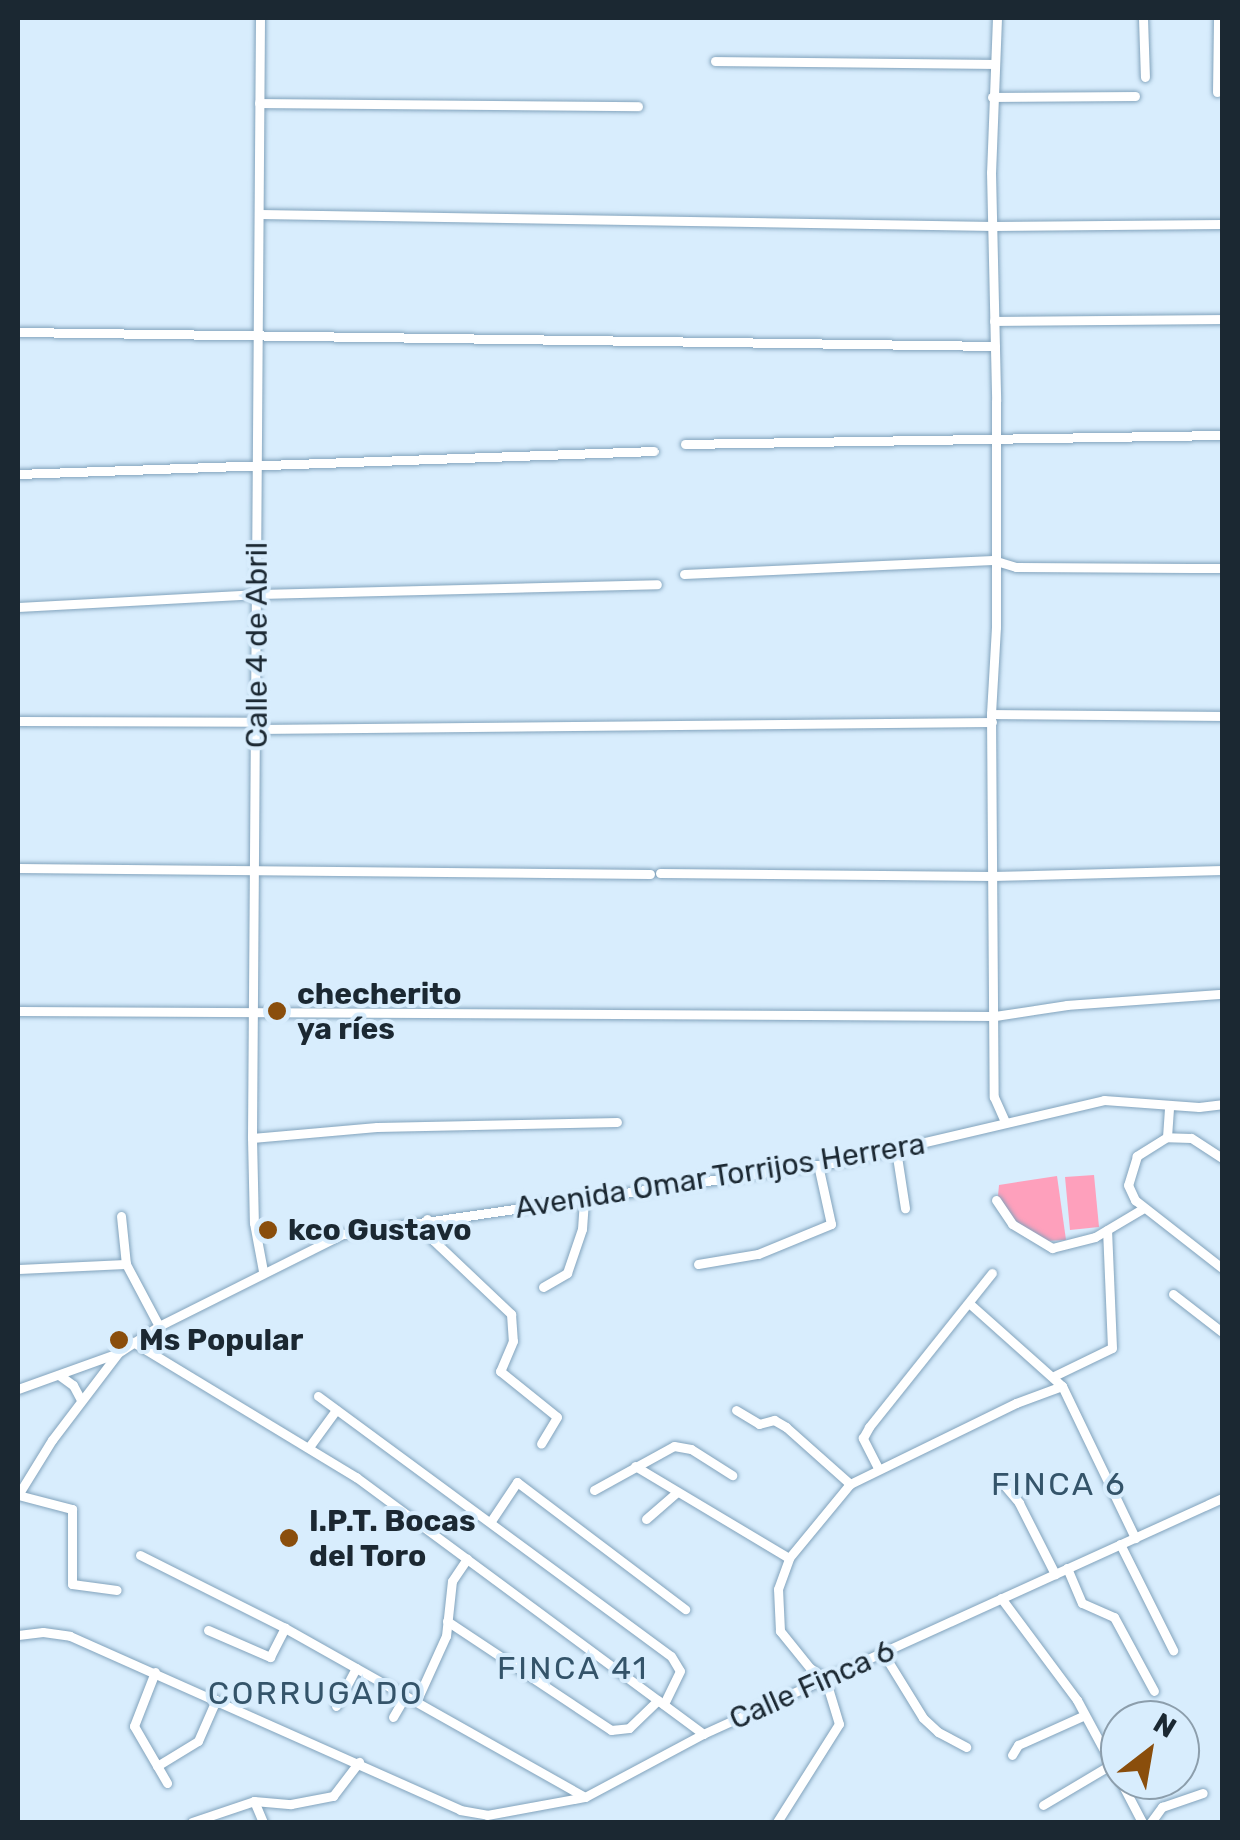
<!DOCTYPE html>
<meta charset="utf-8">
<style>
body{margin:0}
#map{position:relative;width:1240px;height:1840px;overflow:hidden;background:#d8edfd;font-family:Rubik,sans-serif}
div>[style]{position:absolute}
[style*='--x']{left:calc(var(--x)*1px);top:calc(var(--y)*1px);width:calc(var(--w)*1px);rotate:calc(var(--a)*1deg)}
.green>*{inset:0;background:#fea0bc}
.roads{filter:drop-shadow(0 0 2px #82a3bc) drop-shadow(0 0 2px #82a3bc)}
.minor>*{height:9px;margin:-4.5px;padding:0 4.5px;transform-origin:4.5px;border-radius:4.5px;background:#fff}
.dots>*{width:28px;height:28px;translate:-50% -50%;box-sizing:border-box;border:5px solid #d8edfd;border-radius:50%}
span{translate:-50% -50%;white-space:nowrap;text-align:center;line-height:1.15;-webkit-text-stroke:8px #d8edfd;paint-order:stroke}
.street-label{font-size:30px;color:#1b2832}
.poi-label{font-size:30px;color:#1b2832;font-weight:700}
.left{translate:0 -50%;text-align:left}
.neighbourhood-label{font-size:32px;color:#34546a;letter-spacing:2.5px}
.frame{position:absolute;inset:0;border:20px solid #1b2832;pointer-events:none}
.north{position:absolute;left:1100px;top:1700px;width:100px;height:100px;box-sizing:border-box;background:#d8edfd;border:2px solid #8c9eac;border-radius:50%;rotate:31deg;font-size:28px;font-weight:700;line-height:40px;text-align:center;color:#1b2832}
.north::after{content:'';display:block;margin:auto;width:35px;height:45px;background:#8a4e0c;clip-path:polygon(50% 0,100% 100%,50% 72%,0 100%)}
</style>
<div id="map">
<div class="green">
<div style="clip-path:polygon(1094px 1175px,1099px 1227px,1070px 1230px,1065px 1177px)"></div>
<div style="clip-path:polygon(1057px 1176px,1066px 1240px,1045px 1241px,1014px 1222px,998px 1196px,999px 1185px)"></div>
</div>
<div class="roads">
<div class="minor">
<div style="--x:260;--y:18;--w:1120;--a:90.41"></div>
<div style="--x:252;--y:1138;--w:85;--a:88.7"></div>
<div style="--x:254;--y:1223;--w:49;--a:79.4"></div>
<div style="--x:997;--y:18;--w:154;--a:92.2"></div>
<div style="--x:991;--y:172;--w:229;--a:88.7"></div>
<div style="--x:996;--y:401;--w:226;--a:90"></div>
<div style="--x:996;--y:627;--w:87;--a:93.3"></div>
<div style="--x:991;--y:714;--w:383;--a:89.6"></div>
<div style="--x:994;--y:1097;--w:27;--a:66"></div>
<div style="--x:1143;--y:18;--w:59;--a:88.1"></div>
<div style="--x:715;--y:61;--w:278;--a:0.6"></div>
<div style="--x:1217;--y:92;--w:74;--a:-89.2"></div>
<div style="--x:992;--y:97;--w:143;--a:-0.4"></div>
<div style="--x:259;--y:103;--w:379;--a:0.5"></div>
<div style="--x:260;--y:214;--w:733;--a:0.94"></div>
<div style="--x:993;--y:226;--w:229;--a:-0.5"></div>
<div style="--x:994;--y:321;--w:228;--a:-0.5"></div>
<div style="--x:18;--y:332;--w:977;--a:0.82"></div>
<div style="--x:685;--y:444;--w:537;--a:-0.96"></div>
<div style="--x:18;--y:474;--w:636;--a:-2.07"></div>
<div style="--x:684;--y:574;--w:309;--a:-2.6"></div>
<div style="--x:993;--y:560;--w:24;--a:17"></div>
<div style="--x:1016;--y:567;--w:206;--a:0.3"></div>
<div style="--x:18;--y:607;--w:241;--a:-3.1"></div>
<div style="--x:259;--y:594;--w:398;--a:-1.4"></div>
<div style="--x:991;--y:714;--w:231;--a:0.5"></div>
<div style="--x:18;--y:721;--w:239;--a:0.2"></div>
<div style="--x:257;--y:722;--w:7;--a:90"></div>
<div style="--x:257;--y:729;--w:735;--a:-0.55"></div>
<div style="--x:18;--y:868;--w:632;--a:0.54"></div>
<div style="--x:660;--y:873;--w:332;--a:0.5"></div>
<div style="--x:992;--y:876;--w:230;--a:-1.5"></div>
<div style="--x:18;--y:1011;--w:977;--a:0.29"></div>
<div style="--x:995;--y:1016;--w:73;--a:-8.7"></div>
<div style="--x:1067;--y:1005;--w:155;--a:-4.1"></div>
<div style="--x:1167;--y:1137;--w:31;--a:-86"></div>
<div style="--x:252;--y:1138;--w:125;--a:-5"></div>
<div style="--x:377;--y:1127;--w:240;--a:-1.2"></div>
<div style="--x:896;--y:1150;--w:59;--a:81.2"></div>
<div style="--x:1222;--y:1158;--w:37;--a:-147"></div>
<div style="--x:1191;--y:1138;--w:24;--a:-178"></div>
<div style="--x:1167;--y:1137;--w:36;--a:148"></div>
<div style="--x:1137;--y:1156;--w:30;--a:107"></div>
<div style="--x:1128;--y:1185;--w:17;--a:65"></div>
<div style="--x:1135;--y:1200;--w:110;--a:38"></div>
<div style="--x:996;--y:1200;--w:29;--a:56"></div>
<div style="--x:1012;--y:1224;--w:47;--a:31"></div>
<div style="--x:1052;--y:1248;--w:44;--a:-14.3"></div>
<div style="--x:1095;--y:1237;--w:57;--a:-30.6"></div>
<div style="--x:121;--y:1216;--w:48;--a:84.1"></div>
<div style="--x:126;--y:1264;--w:70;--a:62"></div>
<div style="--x:427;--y:1219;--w:22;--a:74"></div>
<div style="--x:433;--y:1240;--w:108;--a:43.5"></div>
<div style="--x:511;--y:1314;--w:27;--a:86"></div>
<div style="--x:513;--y:1341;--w:33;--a:113"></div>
<div style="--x:500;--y:1371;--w:73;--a:38.9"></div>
<div style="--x:557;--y:1417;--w:31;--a:121"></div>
<div style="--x:698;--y:1264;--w:61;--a:-9.5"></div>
<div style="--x:758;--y:1254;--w:79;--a:-22.3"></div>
<div style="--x:831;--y:1224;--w:60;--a:-102.4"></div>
<div style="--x:18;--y:1269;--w:108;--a:-2.7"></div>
<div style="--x:543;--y:1287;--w:28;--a:-30"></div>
<div style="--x:567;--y:1273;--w:46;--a:-71.2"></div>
<div style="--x:582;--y:1229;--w:30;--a:-86"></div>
<div style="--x:1173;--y:1294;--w:62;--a:37.8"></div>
<div style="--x:970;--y:1304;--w:123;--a:41.7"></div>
<div style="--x:1062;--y:1386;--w:169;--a:64.3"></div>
<div style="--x:133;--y:1342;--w:261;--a:31.2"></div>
<div style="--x:356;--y:1477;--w:432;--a:36.5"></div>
<div style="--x:59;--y:1375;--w:17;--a:36"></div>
<div style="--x:73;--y:1385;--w:17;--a:62"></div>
<div style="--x:1054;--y:1376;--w:64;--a:-25.8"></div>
<div style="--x:1112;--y:1348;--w:118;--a:-92.4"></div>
<div style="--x:18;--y:1389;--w:103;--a:-19.8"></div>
<div style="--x:318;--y:1396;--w:438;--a:36.4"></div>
<div style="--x:671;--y:1656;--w:17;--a:59"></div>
<div style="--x:680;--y:1671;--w:37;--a:116"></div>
<div style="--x:736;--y:1410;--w:27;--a:31"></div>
<div style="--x:759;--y:1424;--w:16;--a:-15"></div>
<div style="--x:774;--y:1420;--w:14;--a:30"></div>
<div style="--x:786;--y:1427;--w:86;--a:41.7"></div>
<div style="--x:309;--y:1447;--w:46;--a:-53.9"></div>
<div style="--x:635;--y:1466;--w:179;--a:30.9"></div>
<div style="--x:878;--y:1468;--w:34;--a:-117"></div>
<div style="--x:863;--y:1438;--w:13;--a:-61"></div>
<div style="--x:869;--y:1427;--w:197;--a:-51.4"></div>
<div style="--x:1000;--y:1480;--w:30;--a:50"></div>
<div style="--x:1019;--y:1503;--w:80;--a:63.1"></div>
<div style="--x:594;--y:1490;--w:91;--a:-28.8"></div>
<div style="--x:674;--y:1446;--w:17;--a:10"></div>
<div style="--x:691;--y:1449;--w:49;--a:32.4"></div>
<div style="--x:18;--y:1495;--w:65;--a:-58.3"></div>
<div style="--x:52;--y:1440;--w:109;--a:-52.8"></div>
<div style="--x:118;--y:1353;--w:49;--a:-33.4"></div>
<div style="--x:159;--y:1326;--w:206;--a:-26.6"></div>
<div style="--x:343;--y:1234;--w:506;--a:-8.29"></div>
<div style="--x:844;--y:1161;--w:267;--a:-13.2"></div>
<div style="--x:1104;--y:1100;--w:95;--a:4.2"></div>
<div style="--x:1199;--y:1107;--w:23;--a:-7"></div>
<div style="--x:18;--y:1495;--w:56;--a:14.5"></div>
<div style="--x:72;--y:1509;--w:75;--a:90"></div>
<div style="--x:72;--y:1584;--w:45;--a:7.6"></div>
<div style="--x:646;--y:1519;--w:41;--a:-41.1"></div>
<div style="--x:491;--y:1521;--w:47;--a:-56.3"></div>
<div style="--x:517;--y:1482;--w:211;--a:37.1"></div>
<div style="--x:1120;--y:1544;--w:119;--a:63.4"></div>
<div style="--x:140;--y:1555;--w:162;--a:26.7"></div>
<div style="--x:285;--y:1628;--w:344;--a:29.4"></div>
<div style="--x:1067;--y:1568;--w:38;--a:67"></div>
<div style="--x:1082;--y:1603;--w:35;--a:24"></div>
<div style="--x:1114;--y:1617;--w:84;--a:61.6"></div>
<div style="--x:1001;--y:1598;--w:127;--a:53.3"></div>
<div style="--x:1077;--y:1700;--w:91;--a:61.7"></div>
<div style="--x:447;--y:1621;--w:197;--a:33.6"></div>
<div style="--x:611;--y:1730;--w:18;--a:-6"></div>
<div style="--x:629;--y:1728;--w:40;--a:-44"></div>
<div style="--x:208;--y:1630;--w:68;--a:23.5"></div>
<div style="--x:270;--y:1657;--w:33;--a:-63"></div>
<div style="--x:18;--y:1635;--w:25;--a:-7"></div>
<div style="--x:43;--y:1632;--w:27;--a:8"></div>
<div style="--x:70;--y:1636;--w:427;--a:24"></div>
<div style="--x:460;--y:1810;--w:27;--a:10"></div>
<div style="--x:487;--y:1815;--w:100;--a:-10.4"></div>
<div style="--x:585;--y:1797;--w:134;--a:-28.1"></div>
<div style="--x:703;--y:1734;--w:570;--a:-24.45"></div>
<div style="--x:883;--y:1653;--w:76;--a:58.4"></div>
<div style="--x:923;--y:1718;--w:21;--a:43"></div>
<div style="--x:938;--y:1732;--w:32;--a:28"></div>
<div style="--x:155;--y:1672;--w:58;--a:111.3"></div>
<div style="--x:134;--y:1726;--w:66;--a:59.9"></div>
<div style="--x:416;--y:1702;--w:72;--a:-65.6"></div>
<div style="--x:446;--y:1636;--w:55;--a:-83.8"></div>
<div style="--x:452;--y:1581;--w:27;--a:-56"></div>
<div style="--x:336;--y:1706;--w:43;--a:-62.2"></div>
<div style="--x:393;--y:1717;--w:24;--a:-60"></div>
<div style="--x:1012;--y:1755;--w:12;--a:-59"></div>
<div style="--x:1018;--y:1745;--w:73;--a:-24.1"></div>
<div style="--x:157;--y:1766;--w:48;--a:-31.4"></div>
<div style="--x:198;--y:1741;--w:45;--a:-66.3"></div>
<div style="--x:1120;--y:1780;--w:47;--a:62.4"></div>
<div style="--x:254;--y:1801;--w:23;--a:67"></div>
<div style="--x:1043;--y:1805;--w:80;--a:-30.7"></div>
<div style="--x:192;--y:1822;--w:65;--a:-18.7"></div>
<div style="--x:254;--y:1801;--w:37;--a:5"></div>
<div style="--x:291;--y:1804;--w:43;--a:-10.8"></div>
<div style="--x:333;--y:1796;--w:43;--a:-52.6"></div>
<div style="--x:777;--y:1822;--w:116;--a:-57.7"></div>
<div style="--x:839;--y:1724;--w:48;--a:-106.9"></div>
<div style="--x:825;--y:1678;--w:18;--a:-146"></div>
<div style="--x:810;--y:1668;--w:48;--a:-129"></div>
<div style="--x:780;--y:1631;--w:42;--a:-92.7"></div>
<div style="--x:778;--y:1589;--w:33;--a:-70"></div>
<div style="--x:789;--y:1558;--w:96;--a:-50.5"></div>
<div style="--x:850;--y:1484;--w:185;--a:-26"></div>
<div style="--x:1016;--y:1403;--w:49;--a:-20.3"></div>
<div style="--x:1151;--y:1822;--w:19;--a:-54"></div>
<div style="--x:1162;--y:1807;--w:43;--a:-18.9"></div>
</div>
</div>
<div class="dots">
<div style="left:277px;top:1011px;background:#8a4e0c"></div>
<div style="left:268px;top:1230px;background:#8a4e0c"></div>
<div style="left:119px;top:1340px;background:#8a4e0c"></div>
<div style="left:289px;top:1538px;background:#8a4e0c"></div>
</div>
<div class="street-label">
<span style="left:257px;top:645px;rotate:-90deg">Calle 4 de Abril</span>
<span style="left:720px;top:1176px;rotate:-9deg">Avenida Omar Torrijos Herrera</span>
<span style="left:812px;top:1685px;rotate:-24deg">Calle Finca 6</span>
</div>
<div class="poi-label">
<span class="left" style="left:297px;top:1011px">checherito<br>ya ríes</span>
<span class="left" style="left:288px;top:1230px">kco Gustavo</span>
<span class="left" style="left:139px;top:1340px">Ms Popular</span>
<span class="left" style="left:309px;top:1538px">I.P.T. Bocas<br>del Toro</span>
</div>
<div class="neighbourhood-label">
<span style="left:1059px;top:1484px">FINCA 6</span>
<span style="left:573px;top:1668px">FINCA 41</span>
<span style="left:316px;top:1693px">CORRUGADO</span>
</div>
<div class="frame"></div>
<div class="north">N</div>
</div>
